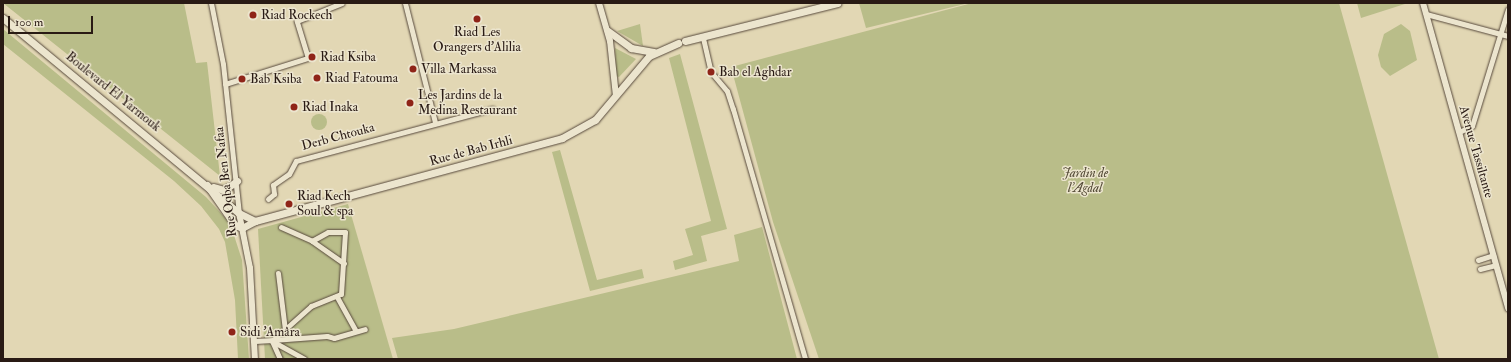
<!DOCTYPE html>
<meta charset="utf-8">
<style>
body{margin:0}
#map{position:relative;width:1511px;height:362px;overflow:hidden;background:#e2d7b4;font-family:"IM FELL Double Pica",serif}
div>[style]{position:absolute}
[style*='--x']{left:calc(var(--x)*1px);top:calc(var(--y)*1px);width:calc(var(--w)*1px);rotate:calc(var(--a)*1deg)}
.green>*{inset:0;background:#b9bd89}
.round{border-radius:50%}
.roads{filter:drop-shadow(0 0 1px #57493c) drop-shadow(0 0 1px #57493c)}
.minor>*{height:5px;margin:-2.5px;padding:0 2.5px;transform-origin:2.5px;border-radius:2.5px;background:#ece5ce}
.tertiary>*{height:6px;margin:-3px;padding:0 3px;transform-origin:3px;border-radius:3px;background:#ece5ce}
.secondary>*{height:7px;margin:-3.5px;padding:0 3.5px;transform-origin:3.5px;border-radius:3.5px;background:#ece5ce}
.dots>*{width:11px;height:11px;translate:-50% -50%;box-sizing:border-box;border:2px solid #ece5ce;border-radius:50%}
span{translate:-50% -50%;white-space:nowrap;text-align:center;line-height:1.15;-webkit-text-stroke:3px #ece5ce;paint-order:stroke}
.poi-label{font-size:13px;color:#291a14}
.left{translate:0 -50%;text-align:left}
.street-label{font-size:13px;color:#291a14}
.park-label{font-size:13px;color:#544b37;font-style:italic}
.frame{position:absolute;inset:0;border:4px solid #291a14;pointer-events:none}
.scale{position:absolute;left:8px;top:16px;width:85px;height:18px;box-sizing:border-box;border:2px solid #291a14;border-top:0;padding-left:5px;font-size:12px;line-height:14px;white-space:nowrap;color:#291a14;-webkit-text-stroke:3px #ece5ce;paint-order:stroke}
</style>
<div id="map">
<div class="green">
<div style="clip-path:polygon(3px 3px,184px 3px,196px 63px,207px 62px,220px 176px)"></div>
<div style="clip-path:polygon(859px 3px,969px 3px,866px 28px)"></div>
<div style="clip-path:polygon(972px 3px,1339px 3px,1439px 359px,819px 359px,773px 222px,731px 67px)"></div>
<div style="clip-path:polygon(1357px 3px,1408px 3px,1361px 18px)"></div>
<div style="clip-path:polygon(640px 24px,643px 46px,617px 31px)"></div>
<div style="clip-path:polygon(1401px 24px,1410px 31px,1417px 60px,1390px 76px,1381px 67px,1378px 55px,1384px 34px)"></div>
<div style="clip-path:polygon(3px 29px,206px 197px,230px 223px,242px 260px,249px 359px,238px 359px,235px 300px,225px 242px,219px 229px,201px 206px,174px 181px,3px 44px)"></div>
<div style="clip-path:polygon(615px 48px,636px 59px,619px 77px,616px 76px)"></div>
<div style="clip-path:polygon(680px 54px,727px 229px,701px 236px,707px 261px,675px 270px,673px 261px,693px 255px,685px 229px,711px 221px,669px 58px)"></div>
<div class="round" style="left:311px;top:114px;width:16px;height:16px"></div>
<div style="clip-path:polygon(560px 150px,597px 280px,642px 269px,644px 278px,590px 291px,552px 152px)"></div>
<div style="clip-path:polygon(348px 204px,393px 359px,265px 359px,258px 229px)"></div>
<div style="clip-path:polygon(762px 227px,797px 359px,398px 359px,392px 338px,454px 329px,739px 261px,734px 235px)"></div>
</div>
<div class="roads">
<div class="minor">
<div style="--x:211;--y:3;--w:62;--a:78.9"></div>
<div style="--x:223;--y:64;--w:150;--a:83.9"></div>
<div style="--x:405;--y:3;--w:123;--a:75.9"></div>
<div style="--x:1426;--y:14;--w:85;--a:15"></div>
<div style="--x:703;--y:38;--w:35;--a:77"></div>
<div style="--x:711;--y:72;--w:25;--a:50"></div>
<div style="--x:727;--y:91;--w:19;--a:72"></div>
<div style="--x:733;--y:109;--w:260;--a:73.9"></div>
<div style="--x:225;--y:84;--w:87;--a:-17.4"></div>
<div style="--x:308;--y:58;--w:39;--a:-107"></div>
<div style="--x:297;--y:21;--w:48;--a:-21.8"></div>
<div style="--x:1459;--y:132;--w:14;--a:-25"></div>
<div style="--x:1472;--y:126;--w:122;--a:-72.9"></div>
<div style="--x:268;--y:199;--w:8;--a:-40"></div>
<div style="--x:274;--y:194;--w:9;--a:-96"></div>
<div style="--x:273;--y:185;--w:19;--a:-35"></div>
<div style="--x:289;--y:174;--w:15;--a:-62"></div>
<div style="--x:296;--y:161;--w:203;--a:-14.9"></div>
<div style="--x:281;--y:227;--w:34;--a:24"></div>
<div style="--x:312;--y:241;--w:39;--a:35"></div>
<div style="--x:1478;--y:260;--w:16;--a:-18"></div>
<div style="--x:1480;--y:269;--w:16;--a:-14"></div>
<div style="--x:278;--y:273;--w:57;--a:83"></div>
<div style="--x:337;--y:297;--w:38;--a:61"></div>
<div style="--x:273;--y:340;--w:54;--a:-4.2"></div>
<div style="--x:327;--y:336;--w:7;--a:16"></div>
<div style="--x:334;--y:338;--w:32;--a:-16"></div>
<div style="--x:255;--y:341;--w:18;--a:-3"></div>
<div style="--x:273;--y:340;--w:51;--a:-41.8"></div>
<div style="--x:311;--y:306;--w:32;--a:-22"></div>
<div style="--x:341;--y:294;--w:62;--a:-86.3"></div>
<div style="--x:345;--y:232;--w:17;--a:180"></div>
<div style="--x:328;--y:232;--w:18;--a:151"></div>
<div style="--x:280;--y:359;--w:20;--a:-114"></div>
<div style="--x:272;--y:341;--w:37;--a:29"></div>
</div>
<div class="tertiary">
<div style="--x:599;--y:3;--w:40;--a:74"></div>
<div style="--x:610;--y:41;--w:55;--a:83.8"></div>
<div style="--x:1423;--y:3;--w:317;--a:74.4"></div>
<div style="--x:239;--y:213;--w:56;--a:78.7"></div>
<div style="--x:250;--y:268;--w:91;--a:86.9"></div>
</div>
<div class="secondary">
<div style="--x:3;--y:18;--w:306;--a:39.6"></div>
<div style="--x:239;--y:213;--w:18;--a:27"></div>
<div style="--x:608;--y:31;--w:29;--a:36"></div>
<div style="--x:631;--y:48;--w:23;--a:10"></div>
<div style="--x:685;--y:41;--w:157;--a:-14"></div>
<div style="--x:207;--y:185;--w:49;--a:55"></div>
<div style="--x:235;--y:225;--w:8;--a:23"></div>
<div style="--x:242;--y:228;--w:15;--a:-28"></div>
<div style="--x:255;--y:221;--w:318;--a:-15.1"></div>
<div style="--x:562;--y:138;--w:38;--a:-29"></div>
<div style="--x:595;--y:120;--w:84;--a:-49.8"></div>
<div style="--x:649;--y:56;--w:32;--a:-24"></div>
<div style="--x:213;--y:187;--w:11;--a:15"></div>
<div style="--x:224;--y:190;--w:16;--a:-35"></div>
</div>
</div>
<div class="dots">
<div style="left:253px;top:15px;background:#8f2418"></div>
<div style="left:477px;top:19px;background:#8f2418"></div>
<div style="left:312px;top:57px;background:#8f2418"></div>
<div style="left:413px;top:69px;background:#8f2418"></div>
<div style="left:711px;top:72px;background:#8f2418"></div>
<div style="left:317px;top:78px;background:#8f2418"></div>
<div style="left:242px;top:79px;background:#8f2418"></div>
<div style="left:410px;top:103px;background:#8f2418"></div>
<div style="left:294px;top:107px;background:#8f2418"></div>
<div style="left:289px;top:204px;background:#8f2418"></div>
<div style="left:232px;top:332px;background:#8f2418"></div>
</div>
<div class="poi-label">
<span class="left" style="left:261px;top:15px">Riad Rockech</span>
<span style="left:477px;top:40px">Riad Les<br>Orangers d'Alilia</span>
<span class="left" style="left:320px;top:57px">Riad Ksiba</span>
<span class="left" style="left:421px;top:69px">Villa Markassa</span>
<span class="left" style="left:719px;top:72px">Bab el Aghdar</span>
<span class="left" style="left:325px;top:78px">Riad Fatouma</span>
<span class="left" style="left:250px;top:79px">Bab Ksiba</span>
<span class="left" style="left:418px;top:103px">Les Jardins de la<br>Medina Restaurant</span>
<span class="left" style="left:302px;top:107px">Riad Inaka</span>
<span class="left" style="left:297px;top:204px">Riad Kech<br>Soul &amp; spa</span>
<span class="left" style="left:240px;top:332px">Sidi 'Amâra</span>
</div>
<div class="street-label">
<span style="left:113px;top:92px;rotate:39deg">Boulevard El Yarmouk</span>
<span style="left:338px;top:137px;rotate:-15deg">Derb Chtouka</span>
<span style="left:471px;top:151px;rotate:-15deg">Rue de Bab Irhli</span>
<span style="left:1476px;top:152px;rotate:74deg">Avenue Tassiltante</span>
<span style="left:226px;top:182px;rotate:-97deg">Rue Oqba Ben Nafaa</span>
</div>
<div class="park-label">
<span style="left:1085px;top:181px">Jardin de<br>l'Agdal</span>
</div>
<div class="frame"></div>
<div class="scale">100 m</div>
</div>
